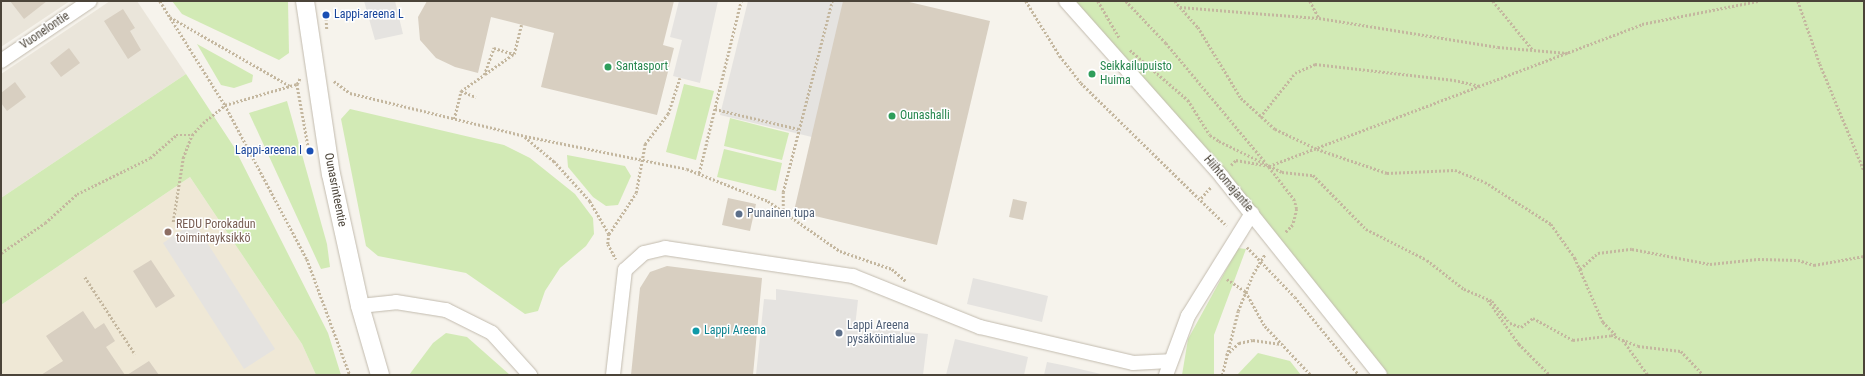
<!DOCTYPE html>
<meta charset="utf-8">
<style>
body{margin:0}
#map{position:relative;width:1865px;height:376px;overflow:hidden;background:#f6f3ec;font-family:"Roboto Condensed",sans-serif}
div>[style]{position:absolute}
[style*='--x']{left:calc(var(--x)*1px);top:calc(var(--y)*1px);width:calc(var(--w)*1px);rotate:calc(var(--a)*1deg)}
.residential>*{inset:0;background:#eae5da}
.education>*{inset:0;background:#efe8d6}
.green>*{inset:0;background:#d2eab5}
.parking>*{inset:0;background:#e5e3e0}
.building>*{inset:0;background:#d8cfc1}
.path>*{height:2.5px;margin-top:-1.25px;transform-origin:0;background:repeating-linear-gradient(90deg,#c4b79f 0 2px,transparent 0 4px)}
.roads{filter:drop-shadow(0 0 1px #c2bbae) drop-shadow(0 0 1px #c2bbae)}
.minor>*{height:14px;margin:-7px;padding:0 7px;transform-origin:7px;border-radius:7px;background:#fff}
.tertiary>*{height:18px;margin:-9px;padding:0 9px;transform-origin:9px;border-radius:9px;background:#fff}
.dots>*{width:11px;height:11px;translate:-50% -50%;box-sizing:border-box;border:2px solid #fff;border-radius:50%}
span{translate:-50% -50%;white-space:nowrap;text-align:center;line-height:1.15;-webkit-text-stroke:3px #fff;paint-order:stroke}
.transit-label{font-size:12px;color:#164399}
.left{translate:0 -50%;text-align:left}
.right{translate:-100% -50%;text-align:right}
.street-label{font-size:12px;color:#4b4439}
.leisure-label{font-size:12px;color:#27864d}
.service-label{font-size:12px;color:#4e5e75}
.education-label{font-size:12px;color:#785e54}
.culture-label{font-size:12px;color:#0d838f}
.frame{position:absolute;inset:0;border:2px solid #4b4439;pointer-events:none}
</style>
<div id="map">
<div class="residential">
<div style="clip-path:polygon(1px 1px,70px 1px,1px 47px)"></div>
<div style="clip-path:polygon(110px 1px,137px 1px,186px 74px,1px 198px,1px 74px)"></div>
</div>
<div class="education">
<div style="clip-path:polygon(190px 177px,302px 344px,316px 375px,1px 375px,1px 305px)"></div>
</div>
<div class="green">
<div style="clip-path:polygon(172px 1px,288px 1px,289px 53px,279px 60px,182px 14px)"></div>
<div style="clip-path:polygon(1067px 1px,1864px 1px,1864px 375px,1380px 375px)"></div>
<div style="clip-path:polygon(197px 44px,253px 75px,252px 82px,234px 88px,221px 85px)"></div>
<div style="clip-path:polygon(186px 74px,234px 147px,328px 333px,341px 375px,316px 375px,302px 344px,190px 177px,1px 305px,1px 198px)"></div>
<div style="clip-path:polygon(684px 84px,714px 91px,696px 160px,666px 152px)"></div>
<div style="clip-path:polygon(287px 101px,327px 244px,330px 267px,321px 269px,249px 113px)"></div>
<div style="clip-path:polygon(350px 109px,504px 145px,530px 158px,575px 194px,593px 218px,594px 234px,586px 246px,560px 268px,545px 291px,538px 311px,525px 314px,466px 273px,378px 256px,366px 246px,341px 119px)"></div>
<div style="clip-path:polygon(730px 118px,789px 133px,782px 160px,724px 146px)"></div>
<div style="clip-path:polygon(724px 149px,782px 163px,776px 191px,717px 177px)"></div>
<div style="clip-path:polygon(567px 155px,625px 166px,631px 176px,618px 205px,606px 206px,593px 197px,568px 167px)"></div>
<div style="clip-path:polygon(1238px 248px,1246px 249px,1214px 335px,1214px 375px,1182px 375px,1188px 339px)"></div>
<div style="clip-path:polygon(446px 333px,467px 337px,510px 375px,409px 375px,433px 343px)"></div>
<div style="clip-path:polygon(1258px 353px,1290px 361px,1301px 375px,1237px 375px)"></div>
</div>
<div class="parking">
<div style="clip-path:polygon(364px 1px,395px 1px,403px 34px,375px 40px)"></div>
<div style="clip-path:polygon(679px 1px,718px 1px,700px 83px,673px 76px,682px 40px,670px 37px)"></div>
<div style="clip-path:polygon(748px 1px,849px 1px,816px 138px,720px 115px)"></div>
<div style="clip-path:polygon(194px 222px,275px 349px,244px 369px,163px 243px)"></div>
<div style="clip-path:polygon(973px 278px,1048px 296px,1042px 322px,967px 304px)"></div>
<div style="clip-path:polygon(776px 289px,858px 300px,855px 327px,928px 334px,923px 375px,756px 375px,764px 299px,776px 300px)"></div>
<div style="clip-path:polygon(955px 339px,1028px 357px,1024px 375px,946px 375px)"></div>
<div style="clip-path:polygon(1047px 362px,1067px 366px,1105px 375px,1044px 375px)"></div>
</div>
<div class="building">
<div style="clip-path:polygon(10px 1px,47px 1px,24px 19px)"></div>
<div style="clip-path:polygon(427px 1px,674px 1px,663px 45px,674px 48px,657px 115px,541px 87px,554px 33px,491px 17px,478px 73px,455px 67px,436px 58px,420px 40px,418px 17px)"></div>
<div style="clip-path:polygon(843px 1px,905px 1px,990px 21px,937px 245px,794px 211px)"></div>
<div style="clip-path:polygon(123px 9px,135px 28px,130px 31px,141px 50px,128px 59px,104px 21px)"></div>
<div style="clip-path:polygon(69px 48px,80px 63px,61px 77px,50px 63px)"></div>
<div style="clip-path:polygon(15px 82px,26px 97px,7px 111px,1px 103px,1px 93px)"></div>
<div style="clip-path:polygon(728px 198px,756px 204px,750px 231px,722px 225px)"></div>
<div style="clip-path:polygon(1013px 199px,1027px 202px,1023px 220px,1009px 217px)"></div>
<div style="clip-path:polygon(151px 260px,175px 296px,156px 308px,133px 271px)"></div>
<div style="clip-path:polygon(667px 266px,762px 278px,753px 375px,631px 375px,640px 288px,650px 272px)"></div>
<div style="clip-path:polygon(83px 311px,95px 329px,104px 323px,115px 341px,106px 347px,125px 375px,41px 375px,63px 361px,46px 336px)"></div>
<div style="clip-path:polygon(149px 361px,159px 375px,127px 375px)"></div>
</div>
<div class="path">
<div style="--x:160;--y:1;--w:123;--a:58"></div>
<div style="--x:225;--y:105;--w:174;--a:62"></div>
<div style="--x:307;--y:259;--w:124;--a:69.7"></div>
<div style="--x:1026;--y:1;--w:65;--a:58.3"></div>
<div style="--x:1060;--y:56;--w:34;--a:52"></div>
<div style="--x:1081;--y:83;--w:204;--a:44.4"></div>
<div style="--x:1098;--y:1;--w:42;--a:59.7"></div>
<div style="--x:1126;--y:1;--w:58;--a:46.4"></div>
<div style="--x:1166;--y:43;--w:156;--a:50.2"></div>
<div style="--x:1175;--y:1;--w:35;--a:49"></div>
<div style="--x:1198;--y:27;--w:83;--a:58.8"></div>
<div style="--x:1241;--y:98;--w:46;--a:42.4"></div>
<div style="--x:1275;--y:129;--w:47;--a:25.5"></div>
<div style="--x:1317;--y:149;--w:74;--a:18.9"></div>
<div style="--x:1387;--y:173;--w:68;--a:-2.5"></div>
<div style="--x:1455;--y:170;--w:32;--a:22"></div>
<div style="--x:1485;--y:182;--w:78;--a:32.5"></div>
<div style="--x:1551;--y:224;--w:42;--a:54.8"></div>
<div style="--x:1575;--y:258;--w:70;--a:66.4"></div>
<div style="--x:1603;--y:322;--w:20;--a:45"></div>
<div style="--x:1310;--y:1;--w:19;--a:62"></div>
<div style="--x:1319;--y:18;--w:181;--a:9.2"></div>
<div style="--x:1498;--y:47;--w:70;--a:4.9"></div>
<div style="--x:1493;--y:1;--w:63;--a:50.8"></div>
<div style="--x:1798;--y:1;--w:67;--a:70.8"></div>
<div style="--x:1820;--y:64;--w:115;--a:67.5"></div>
<div style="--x:1180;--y:7;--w:138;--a:4.6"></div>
<div style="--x:326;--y:15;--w:14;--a:86"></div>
<div style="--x:170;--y:17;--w:138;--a:29.9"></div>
<div style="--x:1130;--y:50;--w:77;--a:40.8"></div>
<div style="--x:1188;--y:100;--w:41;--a:57.8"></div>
<div style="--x:1210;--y:135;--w:11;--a:34"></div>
<div style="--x:1219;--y:141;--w:70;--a:26.2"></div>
<div style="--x:1282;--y:172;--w:31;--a:6"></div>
<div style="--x:1313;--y:175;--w:76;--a:45.5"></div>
<div style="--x:1366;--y:229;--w:68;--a:26.9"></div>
<div style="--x:1427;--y:260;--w:47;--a:38.1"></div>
<div style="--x:1464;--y:289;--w:30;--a:23"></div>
<div style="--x:1492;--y:301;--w:28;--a:51"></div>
<div style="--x:1510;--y:323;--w:12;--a:20"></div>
<div style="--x:1521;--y:327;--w:15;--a:-37"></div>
<div style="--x:1533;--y:318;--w:46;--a:28.8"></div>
<div style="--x:1573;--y:340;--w:38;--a:-7"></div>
<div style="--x:1611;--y:335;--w:29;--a:22"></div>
<div style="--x:1638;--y:346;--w:43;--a:6.6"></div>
<div style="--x:1681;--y:351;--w:33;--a:47"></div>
<div style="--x:485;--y:74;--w:35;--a:-35"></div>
<div style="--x:514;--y:54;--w:30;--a:-76"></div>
<div style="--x:334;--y:81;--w:20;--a:37"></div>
<div style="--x:350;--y:93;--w:180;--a:13.8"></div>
<div style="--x:525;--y:136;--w:165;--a:11.5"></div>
<div style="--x:687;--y:169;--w:87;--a:21.6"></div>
<div style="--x:768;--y:201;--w:88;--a:34.8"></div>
<div style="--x:840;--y:251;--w:55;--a:19.1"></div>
<div style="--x:892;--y:269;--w:18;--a:41"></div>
<div style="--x:297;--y:84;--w:62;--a:79.8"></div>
<div style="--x:461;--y:91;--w:28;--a:-35"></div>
<div style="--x:484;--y:75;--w:29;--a:-70"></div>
<div style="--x:494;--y:48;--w:21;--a:17"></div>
<div style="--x:715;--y:109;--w:86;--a:13.4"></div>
<div style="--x:1260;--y:117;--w:56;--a:-51.5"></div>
<div style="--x:1295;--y:73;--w:22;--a:-24"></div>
<div style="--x:1315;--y:64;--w:140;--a:6.6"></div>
<div style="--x:1454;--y:80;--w:27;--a:13"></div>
<div style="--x:454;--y:119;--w:29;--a:-76"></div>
<div style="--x:461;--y:91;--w:16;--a:22"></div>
<div style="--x:525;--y:137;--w:38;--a:40"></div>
<div style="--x:554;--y:161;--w:54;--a:48"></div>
<div style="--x:590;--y:201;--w:38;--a:60"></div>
<div style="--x:609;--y:234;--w:10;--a:96"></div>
<div style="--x:608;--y:244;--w:17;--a:62"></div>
<div style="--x:1231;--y:165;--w:7;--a:-45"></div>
<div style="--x:1236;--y:160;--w:34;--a:10"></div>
<div style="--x:1269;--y:166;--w:399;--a:-20.8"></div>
<div style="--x:1642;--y:24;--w:118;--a:-11.2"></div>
<div style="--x:1269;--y:167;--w:41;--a:52"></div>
<div style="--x:1294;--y:199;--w:10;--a:73"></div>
<div style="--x:1297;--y:209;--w:16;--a:104"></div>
<div style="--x:1293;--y:225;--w:11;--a:135"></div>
<div style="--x:699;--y:173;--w:177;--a:-76.3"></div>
<div style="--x:1201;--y:198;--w:15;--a:-48"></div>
<div style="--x:783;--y:210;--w:18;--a:-90"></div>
<div style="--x:783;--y:192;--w:197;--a:-75.6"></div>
<div style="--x:173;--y:222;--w:65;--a:-81.1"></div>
<div style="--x:183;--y:158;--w:25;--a:-69"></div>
<div style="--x:192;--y:135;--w:16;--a:-47"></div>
<div style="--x:203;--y:123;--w:28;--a:-39"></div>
<div style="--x:225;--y:105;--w:75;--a:-16.3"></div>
<div style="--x:297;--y:84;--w:7;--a:-63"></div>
<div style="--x:609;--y:234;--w:49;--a:-56.6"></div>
<div style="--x:636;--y:193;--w:50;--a:-79.6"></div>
<div style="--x:645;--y:144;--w:38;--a:-53"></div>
<div style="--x:668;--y:114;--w:38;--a:-72"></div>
<div style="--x:1247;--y:247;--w:69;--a:46.2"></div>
<div style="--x:1295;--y:297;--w:101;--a:50.6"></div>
<div style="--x:1;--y:253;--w:53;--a:-34.3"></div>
<div style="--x:45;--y:223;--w:43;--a:-42.2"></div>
<div style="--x:77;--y:194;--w:81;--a:-26.3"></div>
<div style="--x:150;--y:158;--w:35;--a:-41"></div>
<div style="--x:176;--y:135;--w:16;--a:0"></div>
<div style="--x:1580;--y:269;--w:24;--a:-42"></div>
<div style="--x:1598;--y:253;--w:34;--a:-7"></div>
<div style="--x:1632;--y:249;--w:79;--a:10.9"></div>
<div style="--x:1710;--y:264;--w:48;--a:-5.9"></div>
<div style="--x:1758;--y:259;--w:40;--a:1.4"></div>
<div style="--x:1798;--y:260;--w:17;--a:17"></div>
<div style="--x:1814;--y:265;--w:51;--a:-10.2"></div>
<div style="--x:85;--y:277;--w:92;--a:57"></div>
<div style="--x:1227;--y:279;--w:23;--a:34"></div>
<div style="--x:1246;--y:292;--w:39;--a:61"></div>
<div style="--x:1265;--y:326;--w:67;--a:46.8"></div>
<div style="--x:1488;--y:300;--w:54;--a:54.8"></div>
<div style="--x:1519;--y:344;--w:44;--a:45"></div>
<div style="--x:1623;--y:340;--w:43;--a:54.5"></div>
<div style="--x:1226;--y:355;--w:18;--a:-43"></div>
<div style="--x:1239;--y:343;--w:14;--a:-12"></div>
<div style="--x:1253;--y:340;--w:29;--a:8"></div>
<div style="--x:1222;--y:375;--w:66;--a:-76"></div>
<div style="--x:1238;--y:311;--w:40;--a:-68"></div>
<div style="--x:1253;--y:274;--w:23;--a:-59"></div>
</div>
<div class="roads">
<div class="minor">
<div style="--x:1066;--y:1;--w:235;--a:48.4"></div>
<div style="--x:1222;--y:177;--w:253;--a:51.4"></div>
<div style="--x:1;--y:61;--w:107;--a:-34"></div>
<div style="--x:360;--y:306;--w:36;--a:-6"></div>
<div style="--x:396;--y:302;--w:51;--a:9.1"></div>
<div style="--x:446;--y:310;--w:51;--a:26.6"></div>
<div style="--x:492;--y:333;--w:57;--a:47.9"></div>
<div style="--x:613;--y:375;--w:106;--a:-83.5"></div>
<div style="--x:625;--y:270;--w:25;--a:-42"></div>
<div style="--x:644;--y:253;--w:22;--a:-13"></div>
<div style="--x:665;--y:248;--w:190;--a:8.5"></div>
<div style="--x:853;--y:276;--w:137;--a:21.9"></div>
<div style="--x:980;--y:327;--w:157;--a:13.2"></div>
<div style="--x:1133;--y:363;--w:36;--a:-3"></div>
<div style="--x:1166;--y:375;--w:63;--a:-69.6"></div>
<div style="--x:1188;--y:316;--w:121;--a:-58.1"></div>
</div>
<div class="tertiary">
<div style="--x:305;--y:1;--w:175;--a:81.5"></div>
<div style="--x:331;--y:174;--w:135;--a:77.6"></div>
<div style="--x:360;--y:306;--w:72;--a:73.8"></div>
</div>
</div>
<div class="dots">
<div style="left:326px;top:15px;background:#1a4fb4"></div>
<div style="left:608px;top:67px;background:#2e9e5b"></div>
<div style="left:1092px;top:74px;background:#2e9e5b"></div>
<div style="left:892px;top:116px;background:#2e9e5b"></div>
<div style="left:310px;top:151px;background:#1a4fb4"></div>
<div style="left:739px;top:214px;background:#5c6f8a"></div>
<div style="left:168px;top:232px;background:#8d6e63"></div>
<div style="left:696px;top:331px;background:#0f9aa8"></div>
<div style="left:839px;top:333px;background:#5c6f8a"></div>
</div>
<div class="transit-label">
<span class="left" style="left:334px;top:15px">Lappi-areena L</span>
<span class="right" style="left:302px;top:151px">Lappi-areena I</span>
</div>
<div class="street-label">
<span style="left:45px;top:31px;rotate:-34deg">Vuonelontie</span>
<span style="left:1228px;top:184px;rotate:50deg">Hiihtomajantie</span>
<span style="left:335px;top:190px;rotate:79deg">Ounasrinteentie</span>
</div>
<div class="leisure-label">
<span class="left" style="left:616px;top:67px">Santasport</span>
<span class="left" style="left:1100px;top:74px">Seikkailupuisto<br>Huima</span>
<span class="left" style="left:900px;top:116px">Ounashalli</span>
</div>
<div class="service-label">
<span class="left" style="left:747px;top:214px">Punainen tupa</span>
<span class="left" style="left:847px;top:333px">Lappi Areena<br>pysäköintialue</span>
</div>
<div class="education-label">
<span class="left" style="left:176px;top:232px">REDU Porokadun<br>toimintayksikkö</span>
</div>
<div class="culture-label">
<span class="left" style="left:704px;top:331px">Lappi Areena</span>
</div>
<div class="frame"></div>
</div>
